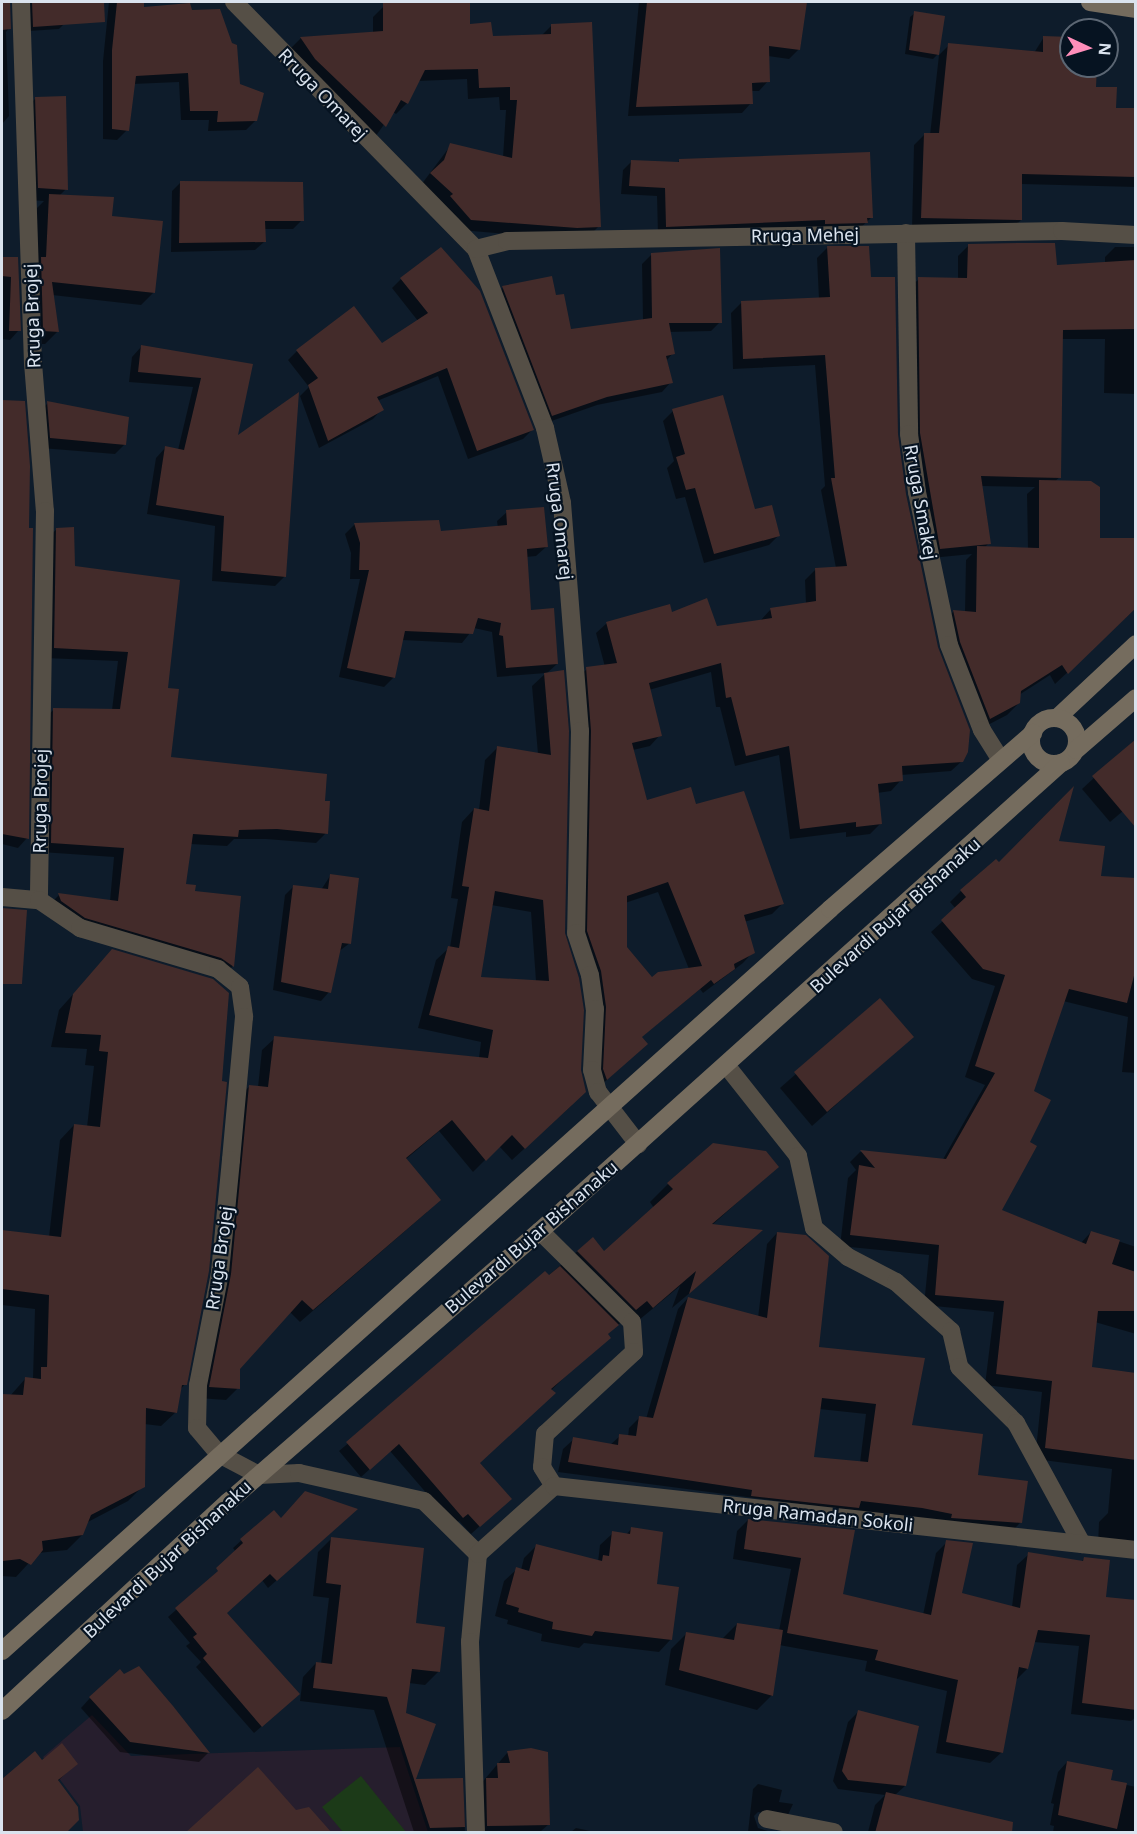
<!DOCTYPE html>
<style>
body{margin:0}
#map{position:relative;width:1137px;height:1834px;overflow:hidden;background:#0e1c2b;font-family:"Noto Sans",sans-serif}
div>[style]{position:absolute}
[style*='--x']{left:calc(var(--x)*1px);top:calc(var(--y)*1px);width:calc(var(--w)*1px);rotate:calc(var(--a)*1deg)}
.education>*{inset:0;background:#261e2d}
.green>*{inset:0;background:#1c3a18}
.shadow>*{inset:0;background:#0007}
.building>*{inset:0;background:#432b2a}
.street>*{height:18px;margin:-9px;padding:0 9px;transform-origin:9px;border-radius:9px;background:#554f46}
.secondary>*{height:18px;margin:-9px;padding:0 9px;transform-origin:9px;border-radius:9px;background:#756c5e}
.secondary>.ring{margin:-9px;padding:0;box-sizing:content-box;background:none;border:18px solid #756c5e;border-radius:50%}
span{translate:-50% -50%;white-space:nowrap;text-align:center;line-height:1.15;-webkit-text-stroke:4.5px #061321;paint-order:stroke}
.street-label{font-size:18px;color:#dae3ee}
.frame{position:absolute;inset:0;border:3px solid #dae3ee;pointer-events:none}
.north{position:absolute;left:1059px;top:18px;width:60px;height:60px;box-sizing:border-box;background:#061321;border:2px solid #5b6673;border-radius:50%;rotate:94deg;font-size:16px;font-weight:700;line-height:24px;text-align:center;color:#dae3ee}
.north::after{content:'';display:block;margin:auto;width:21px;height:27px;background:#ff8eba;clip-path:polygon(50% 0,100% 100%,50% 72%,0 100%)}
</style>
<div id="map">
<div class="education">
<div style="clip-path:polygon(92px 1715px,131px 1756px,400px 1747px,428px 1832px,83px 1832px,80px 1806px,43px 1757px)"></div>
</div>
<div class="green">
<div style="clip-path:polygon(361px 1776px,406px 1832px,343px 1832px,322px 1807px)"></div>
</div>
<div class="shadow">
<div style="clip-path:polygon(2px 2px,9px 2px,9px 28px,6px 32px,9px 116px,2px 124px)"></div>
<div style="clip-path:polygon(27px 2px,64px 2px,64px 24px,59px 29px,29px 31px)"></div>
<div style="clip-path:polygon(109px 2px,143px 2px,142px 8px,191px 11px,256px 120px,246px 130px,208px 131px,209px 120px,181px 120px,179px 82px,133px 84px,127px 130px,117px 140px,103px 139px,103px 61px)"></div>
<div style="clip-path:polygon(387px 2px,469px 2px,468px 25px,491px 38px,541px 36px,551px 26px,599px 226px,588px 237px,565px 239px,460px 230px,421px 185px,451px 145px,503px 158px,506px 110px,500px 110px,499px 97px,468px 99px,467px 79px,418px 81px,407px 103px,396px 114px,393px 112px,375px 137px,290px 49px,301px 38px,373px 33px,373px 17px,384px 6px,399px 4px)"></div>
<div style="clip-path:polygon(639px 2px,805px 2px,799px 49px,789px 59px,768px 56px,768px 81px,759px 91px,751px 91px,751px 103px,742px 113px,628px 116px)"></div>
<div style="clip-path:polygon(915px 13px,938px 54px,933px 59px,905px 54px,910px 17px)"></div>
<div style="clip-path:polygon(1044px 37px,1071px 38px,1071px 66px,1096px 66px,1095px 89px,1115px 110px,1136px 110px,1136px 187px,1021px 184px,1021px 220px,1011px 230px,912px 228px,914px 145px,924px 135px,930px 135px,939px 55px,949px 45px,1034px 53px)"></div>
<div style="clip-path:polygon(36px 98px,66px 189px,59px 196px,154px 292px,141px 305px,52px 295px,58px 331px,45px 344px,31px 344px,37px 208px,44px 201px,26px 200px,23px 111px)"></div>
<div style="clip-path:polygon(680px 160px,872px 217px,857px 231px,658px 235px,657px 196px,621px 194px,623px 170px,632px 161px,676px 164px)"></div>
<div style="clip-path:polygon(181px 182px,302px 220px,293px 229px,264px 229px,264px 242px,255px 250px,171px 252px,172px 191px)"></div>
<div style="clip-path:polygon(evenodd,969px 245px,1055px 267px,1105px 264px,1105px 257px,1115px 247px,1136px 247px,1136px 394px,1104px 393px,1105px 339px,1061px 339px,1060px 477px,1054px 482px,1099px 540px,1136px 608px,1055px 684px,1050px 675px,1019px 695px,1019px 703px,1007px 715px,978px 730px,942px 623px,954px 611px,965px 612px,966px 560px,972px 554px,931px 558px,911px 444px,908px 289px,919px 279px,958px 279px,958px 256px,969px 245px,981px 486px,1035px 487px,1027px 494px,1028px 549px,984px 548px,989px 543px,981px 486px)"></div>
<div style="clip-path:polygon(evenodd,827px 248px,869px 278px,904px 494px,962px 761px,951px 771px,901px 775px,901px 780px,891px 791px,877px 793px,881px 823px,870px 834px,846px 837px,846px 832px,790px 839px,779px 755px,735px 766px,720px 707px,716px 707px,711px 672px,649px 690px,660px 735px,650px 746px,633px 750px,646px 802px,695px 806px,783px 903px,772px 914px,744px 922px,753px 952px,743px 963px,703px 993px,700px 989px,640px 1038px,646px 1044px,598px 1088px,577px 942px,576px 679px,587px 669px,605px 667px,596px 633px,607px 623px,671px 614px,716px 628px,760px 621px,771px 609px,806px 604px,805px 580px,816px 569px,836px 568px,821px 490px,825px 486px,815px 365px,733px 369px,731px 313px,741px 303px,819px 299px,817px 258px,827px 248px,658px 892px,689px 969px,652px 979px,625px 948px,625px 903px,658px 892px)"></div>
<div style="clip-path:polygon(719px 250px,720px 322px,711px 331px,669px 332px,673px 353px,666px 361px,671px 382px,662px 392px,597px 405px,543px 424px,494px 297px,503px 288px,555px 297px,570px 331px,643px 320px,642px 264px,651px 255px)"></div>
<div style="clip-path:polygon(2px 258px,17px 258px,19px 330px,10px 340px,2px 339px)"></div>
<div style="clip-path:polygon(401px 279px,532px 430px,523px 439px,468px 459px,438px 376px,377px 401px,382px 409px,373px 419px,319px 448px,300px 396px,309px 387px,288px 360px,297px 351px,382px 345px,418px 321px,392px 288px)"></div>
<div style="clip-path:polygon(141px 347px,251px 365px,236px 439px,285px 576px,275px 586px,212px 581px,215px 526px,147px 514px,156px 458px,165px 448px,178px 450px,193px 387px,129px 382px,132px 357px)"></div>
<div style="clip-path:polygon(2px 401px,23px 402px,27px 838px,18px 848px,2px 844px)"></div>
<div style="clip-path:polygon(48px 403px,125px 444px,115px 454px,41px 448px,38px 413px)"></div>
<div style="clip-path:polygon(673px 411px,754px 511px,779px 535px,769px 545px,704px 563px,685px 497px,676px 499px,667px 468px,674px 461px,663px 421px)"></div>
<div style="clip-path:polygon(evenodd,507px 512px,546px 547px,536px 556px,526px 557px,530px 611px,557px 664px,546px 674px,572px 1105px,512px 1160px,499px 1146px,473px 1172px,439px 1131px,405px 1160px,427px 1212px,300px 1322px,290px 1312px,239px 1368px,238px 1388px,226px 1400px,198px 1398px,237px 1098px,250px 1086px,258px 1087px,262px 1050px,275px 1038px,479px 1058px,481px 1042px,418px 1028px,436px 960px,450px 947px,458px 899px,451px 898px,462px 822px,474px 809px,479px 810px,485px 760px,497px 748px,538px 754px,532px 686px,546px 673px,497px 677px,492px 632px,474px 628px,462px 643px,402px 640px,394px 677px,384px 687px,339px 677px,360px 579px,350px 579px,351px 553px,345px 534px,355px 524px,440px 532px,498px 528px,497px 521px,507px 512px,491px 905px,531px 912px,536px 981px,479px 979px,491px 905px)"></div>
<div style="clip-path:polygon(57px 529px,73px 567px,167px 689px,169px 758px,323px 802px,326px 833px,316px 843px,266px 839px,234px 839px,227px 846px,190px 844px,185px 886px,194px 892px,239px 897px,232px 967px,222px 976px,74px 928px,49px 905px,59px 895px,110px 901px,114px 857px,41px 852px,44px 720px,54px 709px,112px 710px,118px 661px,44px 658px,46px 539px)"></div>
<div style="clip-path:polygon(1136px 739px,1136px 800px,1110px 822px,1082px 789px)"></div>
<div style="clip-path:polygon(1057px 842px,1100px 878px,1136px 880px,1136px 1073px,1122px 1072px,1128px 1017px,1063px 1001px,1032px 1092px,1028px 1143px,1000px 1211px,1080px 1244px,1091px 1232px,1136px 1247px,1136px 1334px,1095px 1322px,1090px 1369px,1136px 1388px,1136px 1551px,1098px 1546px,1099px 1522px,1108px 1513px,1112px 1469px,1035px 1459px,1042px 1392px,985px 1385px,994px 1312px,924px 1305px,929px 1255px,840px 1246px,848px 1178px,856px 1170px,850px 1162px,860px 1152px,942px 1161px,985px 1085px,965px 1077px,995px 986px,972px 979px,931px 932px,956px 909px,950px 902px,961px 891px,999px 864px)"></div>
<div style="clip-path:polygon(330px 876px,350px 943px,338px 952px,329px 992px,321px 1001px,273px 990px,285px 895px,293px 887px,321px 890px)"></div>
<div style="clip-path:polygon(2px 909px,26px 912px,5px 965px,2px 965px)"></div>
<div style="clip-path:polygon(112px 951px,228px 994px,185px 1384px,180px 1390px,176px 1412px,161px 1426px,144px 1424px,143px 1486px,128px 1501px,86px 1523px,82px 1535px,67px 1550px,38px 1553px,16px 1577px,2px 1576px,2px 1396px,10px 1396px,25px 1379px,33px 1378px,35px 1309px,2px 1305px,2px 1231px,49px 1237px,60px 1140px,74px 1125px,87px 1127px,94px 1066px,85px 1065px,87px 1049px,51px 1047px,59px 1010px)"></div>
<div style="clip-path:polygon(880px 1000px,912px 1037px,812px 1126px,780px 1088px)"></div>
<div style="clip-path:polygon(777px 1167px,711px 1226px,760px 1231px,743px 1248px,672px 1308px,680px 1286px,633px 1325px,628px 1318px,616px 1326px,478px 1463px,501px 1507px,471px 1534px,459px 1521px,454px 1525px,390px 1451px,361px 1477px,339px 1451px,592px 1239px,604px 1253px,654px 1208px,650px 1202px,668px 1184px)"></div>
<div style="clip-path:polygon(evenodd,777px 1233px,817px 1348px,976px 1476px,1021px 1522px,1011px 1532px,558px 1472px,563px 1449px,574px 1439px,610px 1445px,620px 1436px,628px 1437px,629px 1428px,639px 1418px,646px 1419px,678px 1309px,688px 1298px,758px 1318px,767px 1244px,777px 1233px,819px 1409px,866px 1414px,860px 1463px,813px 1458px,819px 1409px)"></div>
<div style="clip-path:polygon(273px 1512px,281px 1520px,348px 1517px,268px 1588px,262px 1580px,225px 1613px,290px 1702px,254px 1733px,196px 1667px,201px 1662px,186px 1646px,190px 1643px,168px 1617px,211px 1579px,236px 1552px,233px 1548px)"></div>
<div style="clip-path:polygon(748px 1520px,853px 1532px,841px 1595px,923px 1615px,936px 1553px,947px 1542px,960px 1595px,1012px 1607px,1017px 1565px,1029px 1554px,1081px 1562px,1084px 1559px,1104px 1598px,1136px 1601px,1136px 1717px,1131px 1721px,1071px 1714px,1079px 1646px,1034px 1642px,1027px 1669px,1015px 1681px,1002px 1752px,990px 1763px,936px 1753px,947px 1691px,865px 1671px,867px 1661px,779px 1645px,772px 1695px,757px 1710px,665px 1685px,671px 1649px,686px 1634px,722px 1639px,737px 1624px,779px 1631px,791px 1569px,733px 1559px,737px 1531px)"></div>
<div style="clip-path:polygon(631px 1529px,655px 1585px,671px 1639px,659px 1652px,584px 1643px,579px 1648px,541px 1641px,542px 1634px,507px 1624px,508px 1620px,495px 1616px,504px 1581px,517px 1569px,521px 1570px,524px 1558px,536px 1546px,598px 1562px,600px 1545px,613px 1533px,626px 1535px)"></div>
<div style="clip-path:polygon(332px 1538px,414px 1625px,439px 1671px,425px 1685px,409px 1683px,405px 1714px,434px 1725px,414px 1781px,462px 1780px,465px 1832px,414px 1832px,374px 1710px,300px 1701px,303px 1677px,316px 1663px,321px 1664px,329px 1598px,313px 1596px,318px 1552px)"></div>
<div style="clip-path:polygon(90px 1698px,208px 1753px,199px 1762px,120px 1752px,81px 1708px)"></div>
<div style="clip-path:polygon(858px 1712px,905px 1786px,895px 1795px,997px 1832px,868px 1832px,875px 1805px,885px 1795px,838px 1789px,833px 1781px,848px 1722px)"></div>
<div style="clip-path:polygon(531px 1750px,549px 1824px,540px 1832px,473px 1832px,473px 1793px,507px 1753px)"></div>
<div style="clip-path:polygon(34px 1753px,41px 1762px,76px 1763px,57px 1782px,64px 1832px,2px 1832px,2px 1781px)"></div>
<div style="clip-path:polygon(1067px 1762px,1109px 1781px,1136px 1787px,1136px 1832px,1053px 1832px,1054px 1826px,1050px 1825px,1054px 1804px,1051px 1803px,1058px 1772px)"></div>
<div style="clip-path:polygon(758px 1784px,782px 1790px,779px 1802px,793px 1804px,787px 1817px,758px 1812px,754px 1816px,758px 1828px,771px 1832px,748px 1832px,753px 1789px)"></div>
<div style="clip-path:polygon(576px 1828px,595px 1832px,571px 1832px)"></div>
</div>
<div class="building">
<div style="clip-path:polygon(2px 2px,10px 2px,11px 29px,2px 30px)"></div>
<div style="clip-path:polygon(32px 2px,104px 2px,105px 22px,33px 27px)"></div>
<div style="clip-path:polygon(117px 2px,144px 2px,144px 7px,190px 3px,192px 10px,220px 9px,232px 43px,237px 45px,240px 84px,264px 93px,257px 121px,217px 122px,218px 111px,190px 111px,188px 73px,136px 76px,129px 131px,112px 129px,112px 50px)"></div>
<div style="clip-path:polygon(383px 2px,470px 2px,470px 24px,491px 22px,493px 36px,551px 34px,551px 24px,592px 22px,601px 227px,577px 228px,471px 220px,450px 196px,453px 194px,430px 173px,444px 160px,450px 143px,512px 158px,517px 100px,510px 100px,510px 87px,479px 88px,478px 69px,425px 70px,408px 104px,401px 100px,386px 127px,315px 59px,300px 37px,383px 31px)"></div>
<div style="clip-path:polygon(647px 2px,807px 2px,800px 50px,769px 46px,770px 82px,752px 83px,753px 104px,636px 107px)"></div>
<div style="clip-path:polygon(914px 11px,945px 16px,939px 55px,909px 50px)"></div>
<div style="clip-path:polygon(1043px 36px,1071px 37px,1071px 66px,1097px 66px,1096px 87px,1117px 87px,1116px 108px,1136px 108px,1136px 177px,1022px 174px,1022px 220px,921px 218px,924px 133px,939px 133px,948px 43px,1043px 52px)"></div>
<div style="clip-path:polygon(66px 96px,68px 190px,38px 188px,35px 97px)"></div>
<div style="clip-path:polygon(870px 152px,873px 218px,867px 218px,868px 223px,825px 224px,825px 220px,666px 227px,665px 188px,629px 186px,631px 160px,679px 162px,679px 159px)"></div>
<div style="clip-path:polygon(180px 181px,303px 182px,304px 221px,265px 221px,266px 242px,179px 243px)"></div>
<div style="clip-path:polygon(49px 194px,114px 197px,112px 216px,163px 221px,155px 293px,52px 282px,59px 332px,43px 331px,41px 257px,46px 257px)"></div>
<div style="clip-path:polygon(1022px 243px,1055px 243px,1057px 265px,1136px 260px,1136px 329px,1063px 330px,1061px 478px,981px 476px,991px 544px,940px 549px,920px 433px,918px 277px,967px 278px,968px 244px)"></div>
<div style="clip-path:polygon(evenodd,827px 246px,869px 246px,871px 277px,895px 277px,898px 434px,906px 494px,938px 647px,970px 730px,968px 752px,963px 762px,902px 766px,903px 781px,878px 784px,882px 824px,856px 827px,856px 822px,800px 829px,789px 746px,746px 756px,731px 697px,726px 698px,721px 663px,649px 683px,662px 736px,632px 743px,647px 800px,691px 787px,696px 804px,744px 791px,784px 904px,744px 915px,755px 953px,734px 964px,735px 969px,714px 984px,711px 980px,642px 1037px,648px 1044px,607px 1080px,603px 1069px,606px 1007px,601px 971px,587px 931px,591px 731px,586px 667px,617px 663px,606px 622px,670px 604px,672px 612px,707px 598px,717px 626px,772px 618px,770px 608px,816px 601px,815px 568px,847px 566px,831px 478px,835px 478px,825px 355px,743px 359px,741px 301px,830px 297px,827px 246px,668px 882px,702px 966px,658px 972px,652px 977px,627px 947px,627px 896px,668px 882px)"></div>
<div style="clip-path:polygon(441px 247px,480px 291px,534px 430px,477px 451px,447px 368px,377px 397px,384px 410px,328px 441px,308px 385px,318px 378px,296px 350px,354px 306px,382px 343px,428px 313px,400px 278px)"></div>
<div style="clip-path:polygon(720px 248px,722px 323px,669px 323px,675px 354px,666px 356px,673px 383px,607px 397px,552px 416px,502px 286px,552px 276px,556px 295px,564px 294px,571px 329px,652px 318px,651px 253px)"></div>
<div style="clip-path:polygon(2px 257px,18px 257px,21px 331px,9px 331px,11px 277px,2px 276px)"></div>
<div style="clip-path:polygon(141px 345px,253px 364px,238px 435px,299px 392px,286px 577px,221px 571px,224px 516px,156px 505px,165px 446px,184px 450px,201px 378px,138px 372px)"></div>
<div style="clip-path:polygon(723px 395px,755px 509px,772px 505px,780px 536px,714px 554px,695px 488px,686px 490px,676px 457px,685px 454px,672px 409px)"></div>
<div style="clip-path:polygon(2px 400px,25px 401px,30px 466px,29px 528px,33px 528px,29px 839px,2px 834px)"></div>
<div style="clip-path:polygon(47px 401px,129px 417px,126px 445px,50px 438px)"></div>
<div style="clip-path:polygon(1039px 480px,1091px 481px,1100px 487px,1100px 538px,1136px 538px,1136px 608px,1068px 674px,1062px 665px,1021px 691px,1020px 703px,990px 719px,960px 642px,953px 610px,976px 612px,977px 546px,1039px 548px)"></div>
<div style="clip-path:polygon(544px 507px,548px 547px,527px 549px,531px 610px,554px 608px,558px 664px,506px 668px,503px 636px,499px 635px,501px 623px,478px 618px,473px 634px,405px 631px,395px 678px,347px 668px,369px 570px,359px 570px,360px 543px,354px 523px,439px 520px,441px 531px,507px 525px,506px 510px)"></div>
<div style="clip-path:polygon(74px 527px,75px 566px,180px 580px,168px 688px,179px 689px,171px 757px,327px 774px,325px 801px,330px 801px,328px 834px,277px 829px,239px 830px,238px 837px,193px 834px,186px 884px,196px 885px,195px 891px,241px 896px,234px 967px,221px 958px,85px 918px,61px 901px,58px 893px,118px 901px,124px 848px,51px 843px,53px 708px,120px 709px,128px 652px,54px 648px,56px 528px)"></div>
<div style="clip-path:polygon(evenodd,564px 670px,569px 731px,565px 933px,579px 978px,584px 1010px,581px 1070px,586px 1092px,525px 1149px,512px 1135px,486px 1161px,452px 1120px,406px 1158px,441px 1200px,313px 1310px,302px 1300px,240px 1369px,240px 1389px,209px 1387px,231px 1274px,249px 1085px,268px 1087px,274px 1036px,488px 1058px,493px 1030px,429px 1015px,448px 946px,459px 948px,469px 887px,462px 886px,474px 808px,489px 811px,497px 746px,551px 755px,544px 673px,564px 670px,495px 891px,543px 900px,549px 981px,481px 977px,495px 891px)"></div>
<div style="clip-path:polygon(1136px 739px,1136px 828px,1092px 776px)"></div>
<div style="clip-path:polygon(1074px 786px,1059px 841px,1105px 846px,1101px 876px,1136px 878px,1136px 968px,1127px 1003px,1069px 989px,1034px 1091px,1051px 1100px,1030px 1142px,1037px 1146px,1002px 1210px,1086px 1244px,1091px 1231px,1120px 1240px,1112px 1264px,1136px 1272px,1136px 1311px,1098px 1311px,1092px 1367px,1136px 1373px,1136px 1460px,1045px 1448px,1052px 1381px,996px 1374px,1004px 1301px,935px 1295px,939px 1245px,850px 1235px,859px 1165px,875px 1168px,860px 1150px,946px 1159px,995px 1073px,975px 1066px,1005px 975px,983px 969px,941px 920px,966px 897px,960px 890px,996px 859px,999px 862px)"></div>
<div style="clip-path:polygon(330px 874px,359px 878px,351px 944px,342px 943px,331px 993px,281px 982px,293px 885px,328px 889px)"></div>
<div style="clip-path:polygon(2px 908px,27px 910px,22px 984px,2px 984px)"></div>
<div style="clip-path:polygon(112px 949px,213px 979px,229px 993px,222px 1081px,227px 1082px,209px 1271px,187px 1385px,182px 1385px,177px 1413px,146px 1408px,145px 1487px,91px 1515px,83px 1535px,42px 1541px,43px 1550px,31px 1565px,20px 1559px,3px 1561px,2px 1394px,23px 1395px,25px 1377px,41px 1379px,41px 1367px,47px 1367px,49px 1295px,2px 1289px,2px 1230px,61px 1237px,74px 1124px,100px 1127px,108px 1052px,99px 1051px,101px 1035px,65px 1033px,73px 994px)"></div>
<div style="clip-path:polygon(880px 998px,914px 1037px,827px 1112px,794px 1072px)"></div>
<div style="clip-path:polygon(713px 1143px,766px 1151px,779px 1167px,712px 1224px,763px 1230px,689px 1294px,696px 1271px,653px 1308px,647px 1301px,636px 1310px,577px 1251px,593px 1237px,604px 1251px,673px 1189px,667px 1183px)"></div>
<div style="clip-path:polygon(evenodd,777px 1232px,806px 1235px,829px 1256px,819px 1347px,925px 1358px,912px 1425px,983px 1434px,978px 1475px,1028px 1481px,1022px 1523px,951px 1518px,952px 1514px,922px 1508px,861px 1501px,859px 1508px,751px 1496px,752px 1490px,568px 1462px,573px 1437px,618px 1445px,619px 1434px,636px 1436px,639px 1416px,653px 1418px,688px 1297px,767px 1318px,777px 1232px,822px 1398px,876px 1404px,868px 1462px,814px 1457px,822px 1398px)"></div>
<div style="clip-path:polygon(560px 1266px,619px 1325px,608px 1334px,611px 1338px,551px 1389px,556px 1393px,480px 1463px,512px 1499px,480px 1527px,468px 1514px,463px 1518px,399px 1444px,370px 1470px,346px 1442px,545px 1271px,549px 1275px)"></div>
<div style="clip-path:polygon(305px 1491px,358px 1509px,277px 1581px,270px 1574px,227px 1613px,300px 1694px,262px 1727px,203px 1658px,207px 1654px,193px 1637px,197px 1634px,175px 1608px,218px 1571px,216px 1568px,243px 1543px,240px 1539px,274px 1510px,281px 1518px)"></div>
<div style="clip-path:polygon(748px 1519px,855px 1530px,843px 1594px,931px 1615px,946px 1540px,973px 1543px,962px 1593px,1020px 1608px,1028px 1552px,1083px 1561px,1084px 1557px,1110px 1560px,1106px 1597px,1136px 1600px,1136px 1710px,1082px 1703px,1090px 1635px,1038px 1630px,1028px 1669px,1019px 1667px,1003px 1753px,946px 1742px,958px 1680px,875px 1660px,878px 1650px,787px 1633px,801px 1558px,744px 1549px)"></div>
<div style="clip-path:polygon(631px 1527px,663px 1532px,657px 1584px,679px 1587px,672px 1640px,595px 1631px,592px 1636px,552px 1629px,553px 1622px,518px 1612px,519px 1608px,506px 1604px,516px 1567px,529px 1571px,536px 1544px,602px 1561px,603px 1555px,609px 1556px,612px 1531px,630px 1534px)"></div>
<div style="clip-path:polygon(331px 1537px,424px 1548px,416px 1623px,445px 1627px,440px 1672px,412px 1669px,406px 1713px,436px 1724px,416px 1779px,463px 1778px,465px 1827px,430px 1828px,387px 1697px,313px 1688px,316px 1662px,332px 1664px,341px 1585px,326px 1583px)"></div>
<div style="clip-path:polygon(737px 1623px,783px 1630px,773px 1696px,679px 1670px,686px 1632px,734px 1640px)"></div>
<div style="clip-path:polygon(139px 1666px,173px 1706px,210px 1753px,130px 1742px,89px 1697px,120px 1669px,124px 1674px)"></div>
<div style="clip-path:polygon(858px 1710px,919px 1726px,906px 1786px,848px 1780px,842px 1771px)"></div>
<div style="clip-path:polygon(62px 1743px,78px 1764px,58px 1780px,78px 1807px,79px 1820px,66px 1833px,2px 1833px,2px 1779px,35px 1751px,42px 1760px)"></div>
<div style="clip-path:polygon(531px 1748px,548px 1752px,550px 1825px,487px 1826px,486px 1778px,498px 1778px,497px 1763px,510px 1763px,507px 1751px)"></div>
<div style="clip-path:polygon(1067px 1761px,1113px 1770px,1111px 1780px,1127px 1783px,1117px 1829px,1058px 1815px)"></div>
<div style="clip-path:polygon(258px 1767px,296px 1810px,309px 1807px,332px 1833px,185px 1833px)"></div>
<div style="clip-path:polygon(886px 1792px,1013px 1822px,1012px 1833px,875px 1833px)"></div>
</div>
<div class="street">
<div style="--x:21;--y:2;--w:361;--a:88.1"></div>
<div style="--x:33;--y:363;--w:148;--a:85.4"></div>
<div style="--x:45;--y:511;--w:389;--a:90.9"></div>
<div style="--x:234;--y:2;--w:346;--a:45.6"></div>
<div style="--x:476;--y:249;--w:192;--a:68.9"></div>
<div style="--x:545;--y:428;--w:77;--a:77.2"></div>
<div style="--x:562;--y:503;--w:229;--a:85.5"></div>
<div style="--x:580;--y:731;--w:202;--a:91.1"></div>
<div style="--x:576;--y:933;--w:44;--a:71.6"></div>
<div style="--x:590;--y:975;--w:34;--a:82"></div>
<div style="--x:595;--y:1009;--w:61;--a:92.8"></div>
<div style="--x:592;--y:1070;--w:23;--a:75"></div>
<div style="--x:598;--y:1092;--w:66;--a:52.4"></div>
<div style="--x:906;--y:233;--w:201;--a:89.1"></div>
<div style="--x:909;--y:434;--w:59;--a:82.1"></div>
<div style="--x:917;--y:492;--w:156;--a:78.2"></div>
<div style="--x:949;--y:645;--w:91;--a:68.8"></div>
<div style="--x:982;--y:730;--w:34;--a:58"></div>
<div style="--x:476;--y:249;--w:32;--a:-14"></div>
<div style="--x:507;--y:241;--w:555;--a:-1.03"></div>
<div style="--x:1062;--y:231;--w:74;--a:3.1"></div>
<div style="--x:2;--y:897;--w:37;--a:5"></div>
<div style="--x:39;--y:900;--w:50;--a:34.3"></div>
<div style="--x:80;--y:928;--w:144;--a:16.5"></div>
<div style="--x:218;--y:969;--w:28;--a:39"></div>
<div style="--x:240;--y:987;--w:30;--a:82"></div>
<div style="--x:244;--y:1017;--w:144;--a:95.2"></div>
<div style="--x:231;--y:1160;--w:114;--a:95.6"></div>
<div style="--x:220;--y:1273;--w:114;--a:101.1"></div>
<div style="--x:198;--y:1385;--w:43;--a:91.3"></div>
<div style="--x:197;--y:1428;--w:34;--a:50"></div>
<div style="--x:219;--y:1454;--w:45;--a:27.7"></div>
<div style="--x:259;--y:1475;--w:40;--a:-2.9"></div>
<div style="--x:299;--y:1473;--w:128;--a:12.6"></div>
<div style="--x:424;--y:1501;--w:76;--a:44.5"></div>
<div style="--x:478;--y:1554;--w:88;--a:95.2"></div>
<div style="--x:470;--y:1642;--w:190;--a:88.2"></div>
<div style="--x:726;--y:1065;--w:116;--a:51.6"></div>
<div style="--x:798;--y:1156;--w:74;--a:77.5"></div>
<div style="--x:814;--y:1228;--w:45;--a:40.5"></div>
<div style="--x:848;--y:1257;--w:54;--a:27.5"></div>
<div style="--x:896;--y:1282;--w:74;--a:41.7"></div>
<div style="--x:951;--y:1331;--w:37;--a:77"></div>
<div style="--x:959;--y:1367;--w:80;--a:44.5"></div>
<div style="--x:1016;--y:1423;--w:138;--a:61.4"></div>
<div style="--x:540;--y:1231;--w:129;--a:44.7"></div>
<div style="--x:632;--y:1322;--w:30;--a:86"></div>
<div style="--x:634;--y:1352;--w:121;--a:137.3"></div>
<div style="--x:545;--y:1434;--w:33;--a:95"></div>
<div style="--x:542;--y:1467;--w:22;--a:58"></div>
<div style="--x:478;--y:1554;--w:102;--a:-41.8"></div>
<div style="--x:554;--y:1486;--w:586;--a:6.28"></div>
<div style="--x:767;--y:1819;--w:68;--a:11"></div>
</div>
<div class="secondary">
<div style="--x:1090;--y:2;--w:47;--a:8.7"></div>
<div style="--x:1057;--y:718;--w:108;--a:-43.1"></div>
<div class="ring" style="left:1031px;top:718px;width:28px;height:28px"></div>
<div style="--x:1076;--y:750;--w:79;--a:-40.9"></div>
<div style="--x:2;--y:1651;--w:1112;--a:-41.86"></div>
<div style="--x:830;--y:909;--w:269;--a:-40.9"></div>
<div style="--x:2;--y:1711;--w:308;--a:-42.8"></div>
<div style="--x:228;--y:1502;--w:413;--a:-41"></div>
<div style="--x:540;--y:1231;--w:700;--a:-41.93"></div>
</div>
<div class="street-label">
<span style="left:323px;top:94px;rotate:46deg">Rruga Omarej</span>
<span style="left:805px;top:235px;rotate:-1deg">Rruga Mehej</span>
<span style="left:32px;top:316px;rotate:-92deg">Rruga Brojej</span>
<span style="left:921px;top:502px;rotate:80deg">Rruga Smakej</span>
<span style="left:560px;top:521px;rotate:83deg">Rruga Omarej</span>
<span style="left:40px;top:801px;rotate:-89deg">Rruga Brojej</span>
<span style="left:895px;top:915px;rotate:-42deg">Bulevardi Bujar Bishanaku</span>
<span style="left:531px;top:1237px;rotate:-41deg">Bulevardi Bujar Bishanaku</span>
<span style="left:219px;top:1258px;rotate:-82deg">Rruga Brojej</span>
<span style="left:818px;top:1515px;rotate:6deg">Rruga Ramadan Sokoli</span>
<span style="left:167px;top:1559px;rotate:-43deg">Bulevardi Bujar Bishanaku</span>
</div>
<div class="frame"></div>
<div class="north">N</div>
</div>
